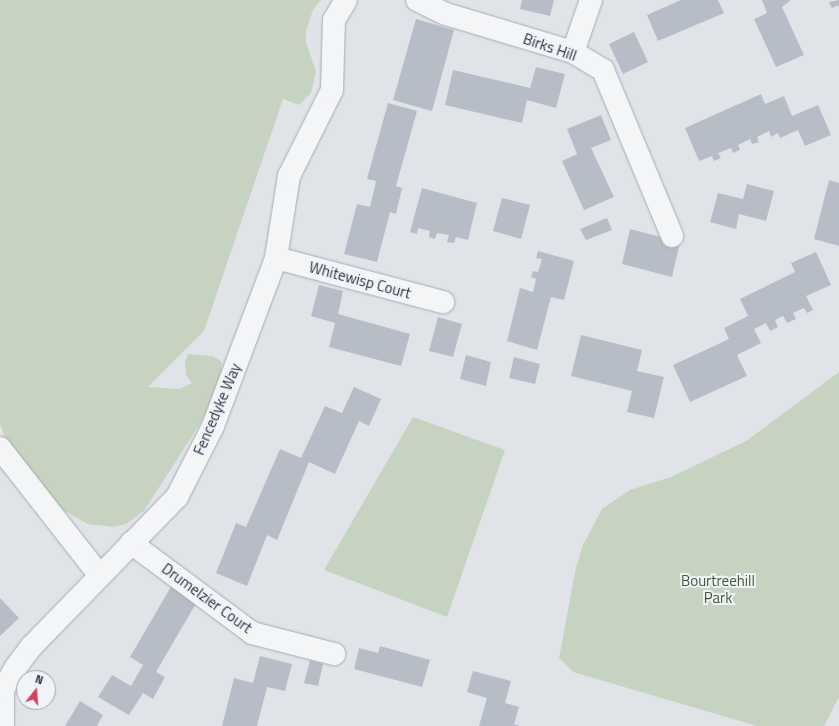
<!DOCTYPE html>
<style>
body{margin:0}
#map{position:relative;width:839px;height:726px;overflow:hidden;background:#e0e4e9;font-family:"Titillium Web",sans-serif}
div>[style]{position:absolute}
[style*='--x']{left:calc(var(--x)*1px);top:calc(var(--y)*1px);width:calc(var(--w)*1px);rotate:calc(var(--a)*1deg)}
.green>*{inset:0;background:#c6d3c1}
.building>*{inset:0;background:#b7bdc6}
.roads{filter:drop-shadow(0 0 1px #a5abb3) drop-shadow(0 0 1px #a5abb3)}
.minor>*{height:22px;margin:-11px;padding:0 11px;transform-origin:11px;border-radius:11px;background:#f3f5f7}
span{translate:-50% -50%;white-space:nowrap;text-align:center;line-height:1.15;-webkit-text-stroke:4px #f0f3f7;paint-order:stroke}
.street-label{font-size:15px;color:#283241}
.park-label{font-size:15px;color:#3e5d36}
.north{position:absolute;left:16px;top:670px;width:40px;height:40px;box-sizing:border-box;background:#f0f3f7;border:1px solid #a0a6ae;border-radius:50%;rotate:17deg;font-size:11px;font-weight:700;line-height:16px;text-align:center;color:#283241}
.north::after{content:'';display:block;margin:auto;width:14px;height:18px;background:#d0445c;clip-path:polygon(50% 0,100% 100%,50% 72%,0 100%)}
</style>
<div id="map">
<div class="green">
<div style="clip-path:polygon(0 0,321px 0,313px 10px,306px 31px,306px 43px,316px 71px,311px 93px,299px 105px,283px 99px,204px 331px,148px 387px,179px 389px,192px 383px,186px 375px,185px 362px,188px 354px,212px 356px,221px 361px,222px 371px,203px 419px,144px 511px,126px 524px,114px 527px,88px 524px,61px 509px,31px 470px,10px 451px,0 424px)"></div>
<div style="clip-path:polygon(839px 372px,839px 697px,824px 726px,757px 726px,573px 672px,559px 658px,576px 567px,583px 545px,602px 509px,630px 490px,671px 477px,746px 441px)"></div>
<div style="clip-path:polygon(413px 417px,505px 450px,447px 617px,324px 570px)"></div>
</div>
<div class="building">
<div style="clip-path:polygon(522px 0,554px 0,550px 16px,520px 9px)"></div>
<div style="clip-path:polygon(681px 0,718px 0,724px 13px,658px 41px,647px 15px)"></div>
<div style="clip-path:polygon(762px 0,791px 0,782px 7px,804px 55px,776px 67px,754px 19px,767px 13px)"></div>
<div style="clip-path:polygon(839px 0,839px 8px,838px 5px,832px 8px,829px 2px)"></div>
<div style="clip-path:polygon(416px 19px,454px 30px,432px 111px,393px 100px)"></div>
<div style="clip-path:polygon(634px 32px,648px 62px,623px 74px,609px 44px)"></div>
<div style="clip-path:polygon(536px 67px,565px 74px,556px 108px,527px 100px,522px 123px,445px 105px,453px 70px,530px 88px)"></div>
<div style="clip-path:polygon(761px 94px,765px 104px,784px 96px,792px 116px,818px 105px,831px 135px,805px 146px,798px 130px,780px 138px,778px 133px,771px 137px,769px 131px,757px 137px,759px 142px,752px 144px,750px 139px,738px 145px,740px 150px,733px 153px,731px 148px,718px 153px,721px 158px,714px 161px,712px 156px,699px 161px,685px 128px)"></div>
<div style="clip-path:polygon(388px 103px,417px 111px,396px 186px,402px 188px,396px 214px,390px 212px,377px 262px,344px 254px,357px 204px,370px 207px,376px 181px,367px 179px)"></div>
<div style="clip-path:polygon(601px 115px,611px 140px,591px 148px,614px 197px,584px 210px,562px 161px,577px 154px,567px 129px)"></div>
<div style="clip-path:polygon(829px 180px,839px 183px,839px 246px,814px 239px)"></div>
<div style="clip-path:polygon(747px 184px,774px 191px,766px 221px,739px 214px,736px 229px,710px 222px,718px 193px,743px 199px)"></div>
<div style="clip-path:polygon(422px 188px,477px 203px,468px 240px,456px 237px,454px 243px,447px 242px,449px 235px,437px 233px,435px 239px,429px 237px,430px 231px,418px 228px,417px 234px,410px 232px)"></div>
<div style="clip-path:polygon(502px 198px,530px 205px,521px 239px,493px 231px)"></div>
<div style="clip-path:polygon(607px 218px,612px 230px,586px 240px,580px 229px)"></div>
<div style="clip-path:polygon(630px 229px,680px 242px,672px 277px,622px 264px)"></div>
<div style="clip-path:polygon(538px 251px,574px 261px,564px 300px,551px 297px,537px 350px,507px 341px,520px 288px,533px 292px,536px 279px,531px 277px,533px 271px,538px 272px,542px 259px,536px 258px)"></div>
<div style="clip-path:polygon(816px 252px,831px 285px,806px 296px,813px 310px,807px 313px,804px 308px,793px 313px,796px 319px,787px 323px,783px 316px,775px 320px,778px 327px,770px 331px,766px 323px,754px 329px,761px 343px,737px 355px,747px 376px,690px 402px,673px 365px,729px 339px,724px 328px,748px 316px,740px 299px,795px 272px,791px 263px)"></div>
<div style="clip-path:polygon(319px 285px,343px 291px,338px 314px,410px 334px,401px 366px,329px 347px,335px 323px,311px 316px)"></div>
<div style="clip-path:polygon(438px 317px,462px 324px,453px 357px,429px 351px)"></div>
<div style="clip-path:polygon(581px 335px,642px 350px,637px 371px,664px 377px,654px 418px,627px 412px,632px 391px,571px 376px)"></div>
<div style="clip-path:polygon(466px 355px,491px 362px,486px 386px,460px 379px)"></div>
<div style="clip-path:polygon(514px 357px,540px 364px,535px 384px,509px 378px)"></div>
<div style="clip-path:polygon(354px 387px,381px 399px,369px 426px,359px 421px,335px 474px,309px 462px,277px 540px,267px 535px,247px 586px,216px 573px,236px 523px,246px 527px,280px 449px,301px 458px,325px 406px,342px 413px)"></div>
<div style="clip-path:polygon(172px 585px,198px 600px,156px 672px,165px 677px,153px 699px,143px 693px,129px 715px,98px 697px,112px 675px,131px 686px,143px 665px,130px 657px)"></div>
<div style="clip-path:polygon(0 598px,19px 618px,0 636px)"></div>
<div style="clip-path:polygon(380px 646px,430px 660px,422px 687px,354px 669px,359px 648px,378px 653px)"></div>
<div style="clip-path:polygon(260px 656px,292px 664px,285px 691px,267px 687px,257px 726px,222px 726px,234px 678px,253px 683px)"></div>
<div style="clip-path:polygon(310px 660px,323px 664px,318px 686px,304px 683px)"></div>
<div style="clip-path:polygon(473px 671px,511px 681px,505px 703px,519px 707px,514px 724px,520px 726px,479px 726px,487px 698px,467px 692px)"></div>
<div style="clip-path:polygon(80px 701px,103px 715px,97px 726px,65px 726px)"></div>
</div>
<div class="roads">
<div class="minor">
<div style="--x:417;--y:0;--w:32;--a:26"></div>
<div style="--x:446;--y:14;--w:133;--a:16.7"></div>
<div style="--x:573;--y:52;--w:35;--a:31"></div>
<div style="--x:603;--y:70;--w:180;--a:67.4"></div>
<div style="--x:573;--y:52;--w:55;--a:-70.9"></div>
<div style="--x:276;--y:258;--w:173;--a:14.8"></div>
<div style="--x:0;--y:448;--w:162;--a:52"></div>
<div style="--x:131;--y:543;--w:151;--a:36.6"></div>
<div style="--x:252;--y:633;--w:85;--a:14.4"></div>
<div style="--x:3;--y:726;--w:36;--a:-90"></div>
<div style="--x:3;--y:690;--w:26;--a:-61"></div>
<div style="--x:16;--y:667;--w:26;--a:-53"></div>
<div style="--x:32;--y:646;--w:208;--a:-45.8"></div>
<div style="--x:177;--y:497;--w:80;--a:-63.1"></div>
<div style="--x:213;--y:426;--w:179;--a:-69.4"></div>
<div style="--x:276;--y:258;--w:83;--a:-81"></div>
<div style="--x:289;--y:176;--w:96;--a:-63.4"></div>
<div style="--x:332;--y:90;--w:70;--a:-88.4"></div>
<div style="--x:334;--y:20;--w:23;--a:-59"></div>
</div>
</div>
<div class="street-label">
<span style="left:550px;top:47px;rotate:19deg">Birks Hill</span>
<span style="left:360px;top:280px;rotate:15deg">Whitewisp Court</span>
<span style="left:217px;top:409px;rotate:-67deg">Fencedyke Way</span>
<span style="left:207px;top:598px;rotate:36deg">Drumelzier Court</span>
</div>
<div class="park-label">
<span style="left:718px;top:589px">Bourtreehill<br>Park</span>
</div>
<div class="north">N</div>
</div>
